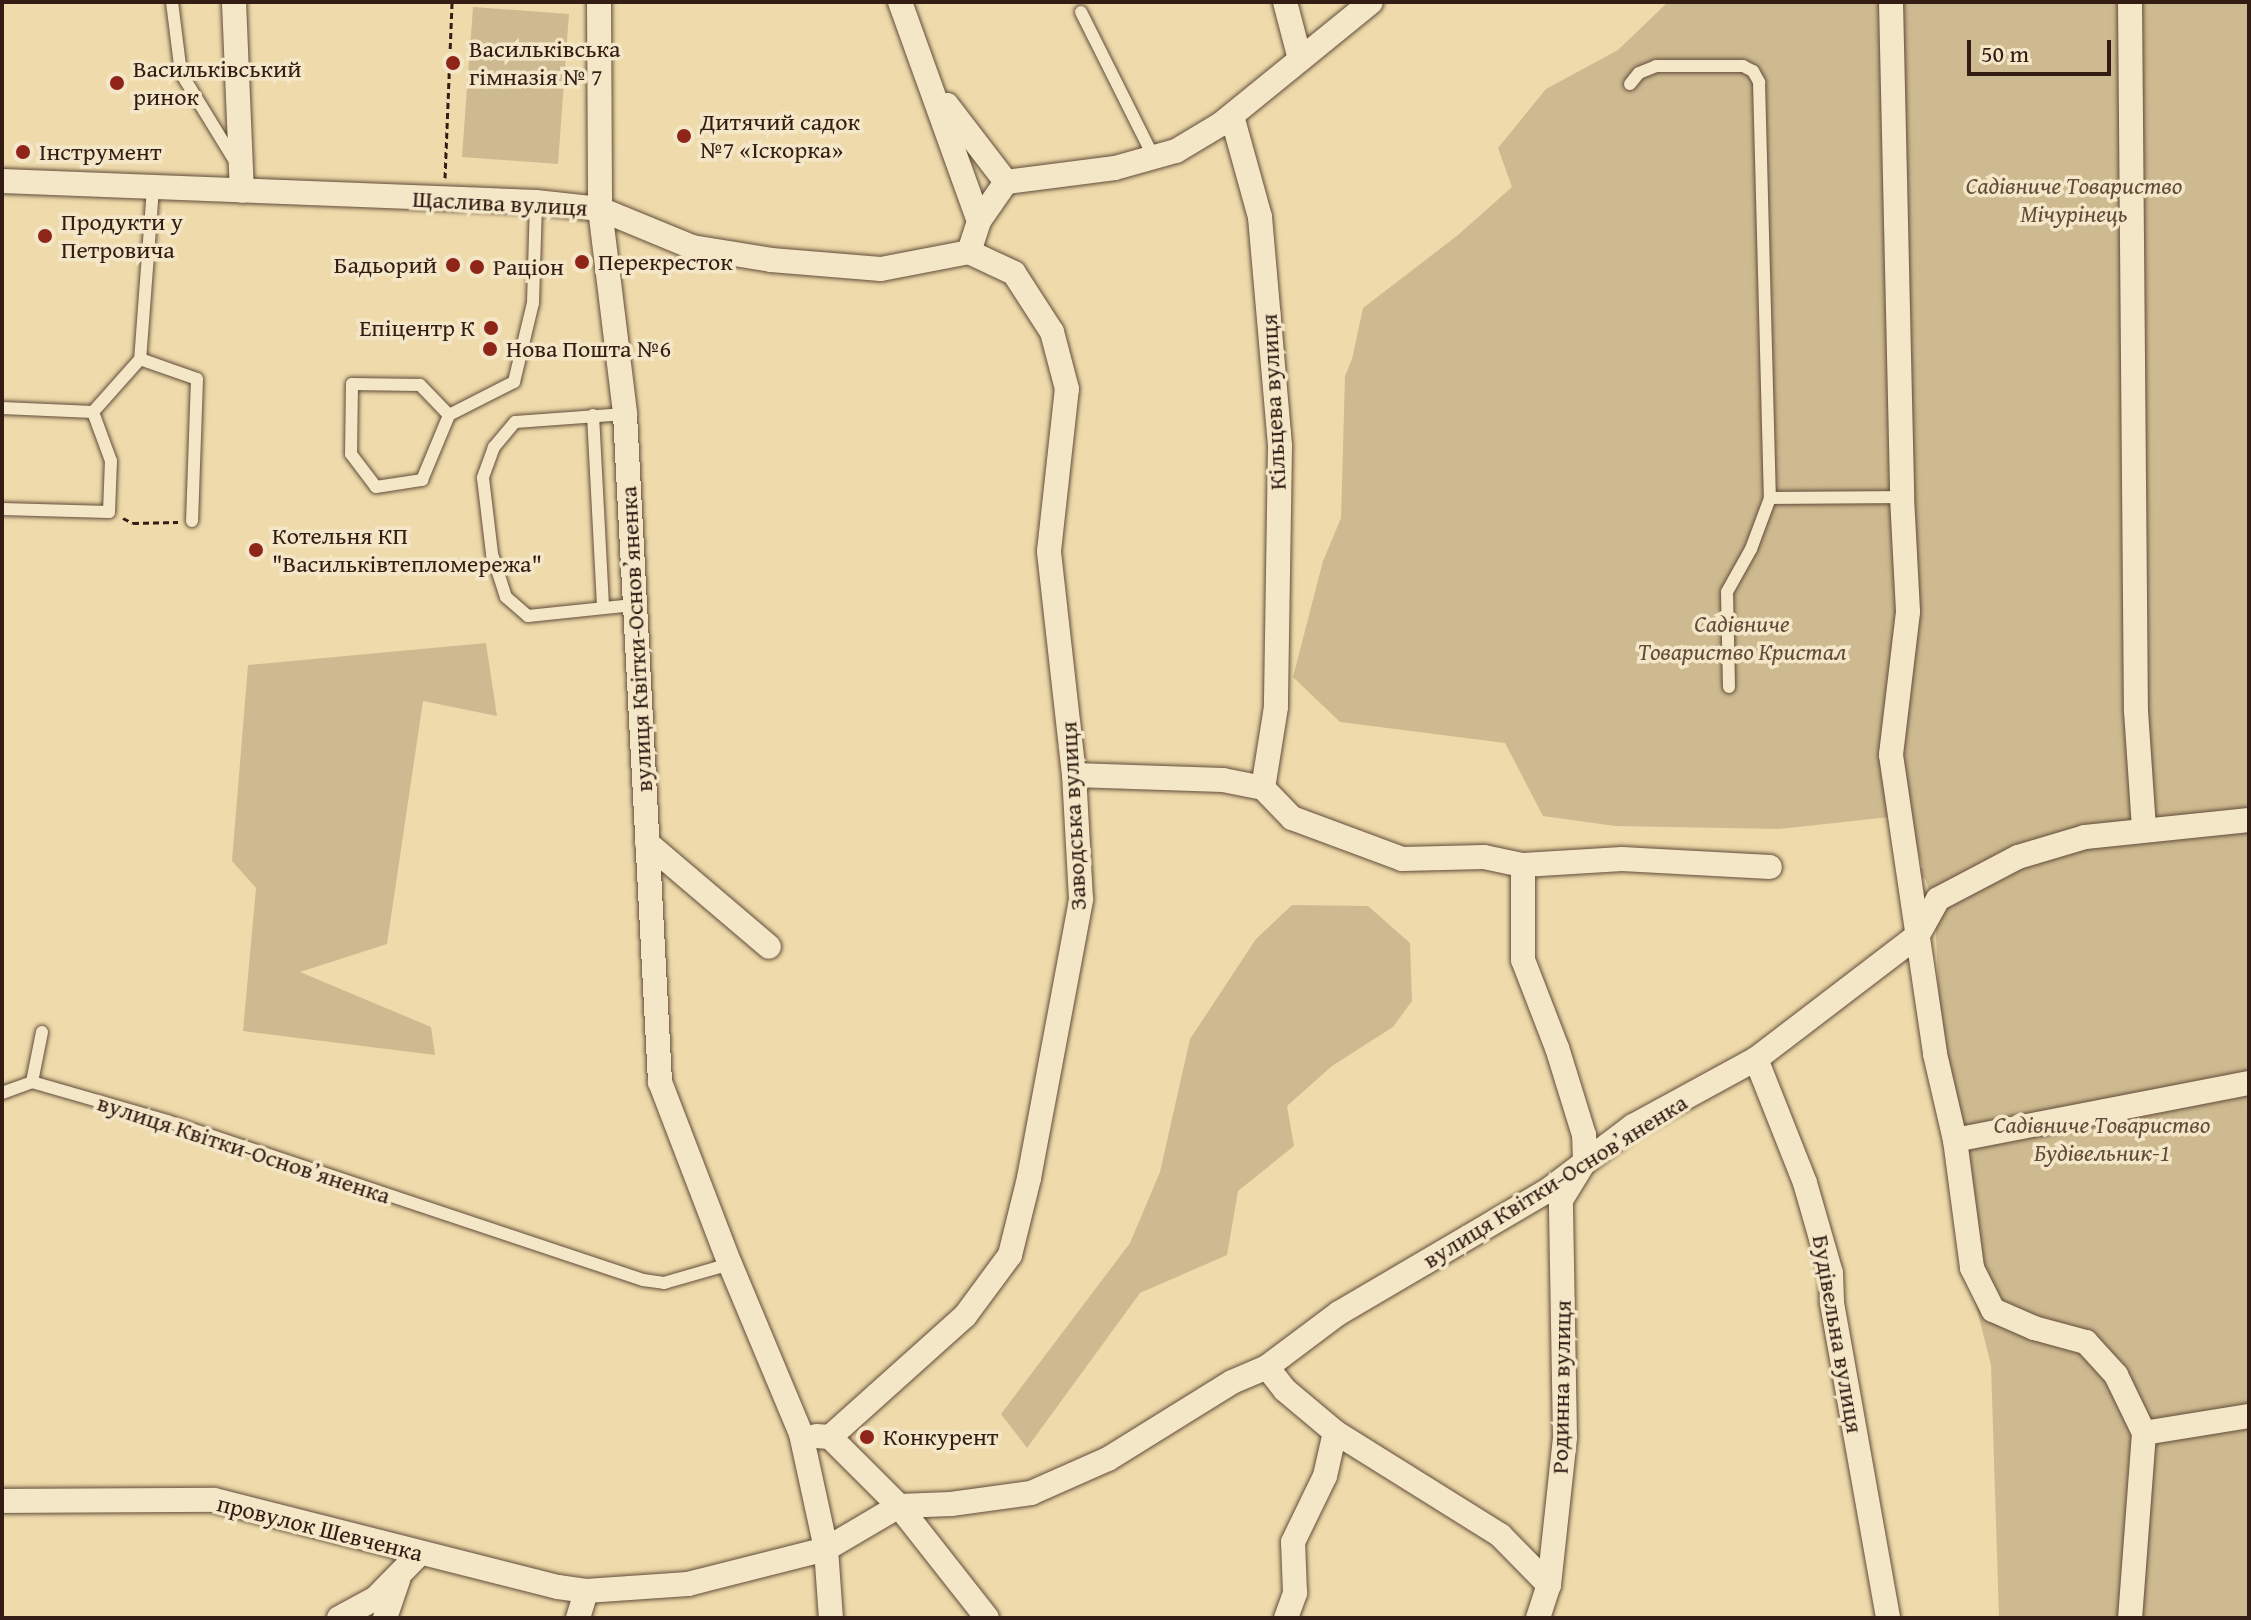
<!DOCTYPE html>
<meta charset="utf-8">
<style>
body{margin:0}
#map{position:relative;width:2251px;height:1620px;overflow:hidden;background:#eedaaa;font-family:"Gentium Book Plus",serif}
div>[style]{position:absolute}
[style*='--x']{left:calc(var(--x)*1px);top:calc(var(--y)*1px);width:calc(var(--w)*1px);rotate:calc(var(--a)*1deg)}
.green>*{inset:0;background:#ceba90}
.path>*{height:3px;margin-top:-1.5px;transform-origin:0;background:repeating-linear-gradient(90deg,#321c14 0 6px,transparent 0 10px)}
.roads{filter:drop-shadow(0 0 2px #614c3a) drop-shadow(0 0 2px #614c3a)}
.lane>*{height:12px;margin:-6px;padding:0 6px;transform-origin:6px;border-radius:6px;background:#f4e7c8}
.street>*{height:24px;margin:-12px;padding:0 12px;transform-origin:12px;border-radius:12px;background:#f4e7c8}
.dots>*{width:22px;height:22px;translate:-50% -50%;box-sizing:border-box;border:4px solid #f4e7c8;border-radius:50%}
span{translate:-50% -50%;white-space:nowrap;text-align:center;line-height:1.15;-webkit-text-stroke:7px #f4e7c8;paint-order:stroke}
.poi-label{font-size:24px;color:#321c14}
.left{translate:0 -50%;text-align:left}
.right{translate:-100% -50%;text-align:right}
.park-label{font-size:24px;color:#614b39;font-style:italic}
.street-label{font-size:24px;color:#321c14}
.frame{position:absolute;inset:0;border:4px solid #321c14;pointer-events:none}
.scale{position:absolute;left:1967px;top:40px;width:144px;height:36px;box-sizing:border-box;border:4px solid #321c14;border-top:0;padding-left:10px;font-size:24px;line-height:28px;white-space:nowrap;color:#321c14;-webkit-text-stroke:6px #f4e7c8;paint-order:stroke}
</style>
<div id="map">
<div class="green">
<div style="clip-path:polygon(1668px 2px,2249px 2px,2249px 1618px,1999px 1618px,1991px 1365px,1970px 1282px,1940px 1029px,1935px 911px,1926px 880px,1920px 875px,1920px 868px,1923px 868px,1908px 815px,1779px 829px,1615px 826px,1543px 816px,1505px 743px,1340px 722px,1293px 677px,1323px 561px,1341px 518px,1345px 376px,1352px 359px,1363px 308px,1458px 235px,1512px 187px,1498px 148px,1546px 89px,1618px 50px)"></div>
<div style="clip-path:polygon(473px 7px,569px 14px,558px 164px,462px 157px)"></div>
<div style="clip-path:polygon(486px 643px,497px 716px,423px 701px,387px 944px,300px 972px,431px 1027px,435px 1055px,243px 1031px,256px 888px,232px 861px,248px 665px)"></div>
<div style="clip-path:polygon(1292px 905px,1368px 906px,1410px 943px,1412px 1001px,1393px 1027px,1332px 1066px,1287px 1106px,1294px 1146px,1238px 1191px,1227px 1255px,1140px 1293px,1027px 1448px,1001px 1414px,1130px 1243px,1160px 1172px,1190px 1039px,1256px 939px)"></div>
</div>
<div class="path">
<div style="--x:445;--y:178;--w:176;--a:-87.7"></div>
<div style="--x:123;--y:518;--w:11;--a:27"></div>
<div style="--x:133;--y:523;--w:45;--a:-1.3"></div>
</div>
<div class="roads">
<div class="lane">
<div style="--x:172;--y:2;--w:72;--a:82.8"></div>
<div style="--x:181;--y:73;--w:103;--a:58.5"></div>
<div style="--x:1081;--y:12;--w:163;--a:63.4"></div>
<div style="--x:1630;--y:84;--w:14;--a:-51"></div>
<div style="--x:1639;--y:73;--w:18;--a:-22"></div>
<div style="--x:1656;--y:66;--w:87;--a:0"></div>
<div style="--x:1743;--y:66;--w:11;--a:27"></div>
<div style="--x:1753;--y:71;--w:13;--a:61"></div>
<div style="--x:1759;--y:82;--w:416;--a:88.5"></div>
<div style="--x:1770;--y:498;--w:54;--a:110.4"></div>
<div style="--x:1751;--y:549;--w:49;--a:119.2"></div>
<div style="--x:1727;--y:592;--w:95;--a:88.8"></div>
<div style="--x:153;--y:188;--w:171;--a:94.3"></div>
<div style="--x:140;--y:359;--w:60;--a:19.3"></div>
<div style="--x:197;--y:379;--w:142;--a:92"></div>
<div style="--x:2;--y:408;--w:91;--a:2.5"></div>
<div style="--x:93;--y:412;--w:71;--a:-48.4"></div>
<div style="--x:625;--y:414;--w:110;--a:175.8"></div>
<div style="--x:515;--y:422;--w:33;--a:130"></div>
<div style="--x:494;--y:447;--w:33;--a:110"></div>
<div style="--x:483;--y:478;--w:77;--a:83.2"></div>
<div style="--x:492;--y:554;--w:45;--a:72"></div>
<div style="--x:506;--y:597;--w:29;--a:41"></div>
<div style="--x:528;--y:616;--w:106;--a:-6"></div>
<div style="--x:449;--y:415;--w:42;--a:-134"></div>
<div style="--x:420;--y:385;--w:68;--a:-179.2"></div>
<div style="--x:352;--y:384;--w:70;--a:90.8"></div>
<div style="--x:351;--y:454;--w:41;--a:52.9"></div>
<div style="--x:376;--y:487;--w:47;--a:-8.7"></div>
<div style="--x:422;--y:480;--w:70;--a:-67.4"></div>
<div style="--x:449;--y:415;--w:73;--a:-26.9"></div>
<div style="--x:514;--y:382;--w:81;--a:-76.5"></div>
<div style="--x:533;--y:303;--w:101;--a:-88.3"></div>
<div style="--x:593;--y:415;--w:193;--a:87"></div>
<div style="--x:1770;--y:498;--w:132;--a:-0.4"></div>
<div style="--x:2;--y:509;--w:107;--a:1.6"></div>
<div style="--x:109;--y:512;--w:51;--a:-87.8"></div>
<div style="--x:111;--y:461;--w:52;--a:-110.2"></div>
<div style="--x:32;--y:1082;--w:141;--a:16.1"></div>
<div style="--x:167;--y:1121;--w:502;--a:18.47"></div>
<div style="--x:643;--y:1280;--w:21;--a:8"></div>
<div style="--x:664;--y:1283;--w:69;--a:-16.1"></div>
<div style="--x:32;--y:1082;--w:51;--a:-78.7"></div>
<div style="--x:2;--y:1093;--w:32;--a:-20"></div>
</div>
<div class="street">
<div style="--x:234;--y:2;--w:189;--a:87.6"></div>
<div style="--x:599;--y:2;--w:207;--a:89.7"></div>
<div style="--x:600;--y:209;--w:207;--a:83"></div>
<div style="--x:625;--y:414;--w:669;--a:87"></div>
<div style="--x:660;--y:1082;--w:195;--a:69"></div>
<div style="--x:730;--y:1264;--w:184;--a:67.3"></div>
<div style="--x:801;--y:1434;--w:118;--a:77.7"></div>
<div style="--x:826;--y:1549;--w:69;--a:85.9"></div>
<div style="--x:900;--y:2;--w:233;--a:70.2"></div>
<div style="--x:1285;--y:2;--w:59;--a:75.3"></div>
<div style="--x:1891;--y:2;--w:495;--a:88.7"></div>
<div style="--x:1902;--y:497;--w:115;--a:87"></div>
<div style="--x:1908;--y:612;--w:144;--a:96.8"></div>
<div style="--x:1891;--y:755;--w:302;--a:81.6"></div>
<div style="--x:1935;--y:1054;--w:88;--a:76.9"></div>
<div style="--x:1955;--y:1140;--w:129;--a:82.4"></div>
<div style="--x:1972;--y:1268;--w:47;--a:63.4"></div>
<div style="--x:1993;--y:1310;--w:45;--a:23.7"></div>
<div style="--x:2034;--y:1328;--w:54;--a:15.1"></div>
<div style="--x:2086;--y:1342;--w:45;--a:47.7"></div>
<div style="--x:2116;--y:1375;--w:64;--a:64.2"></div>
<div style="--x:2144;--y:1433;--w:186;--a:94.3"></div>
<div style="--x:2130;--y:2;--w:709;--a:89.52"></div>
<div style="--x:2136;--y:711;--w:118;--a:86.1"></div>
<div style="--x:947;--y:105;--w:97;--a:52.5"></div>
<div style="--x:1232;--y:116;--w:105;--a:74.5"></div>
<div style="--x:1260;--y:217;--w:230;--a:85"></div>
<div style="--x:1280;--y:446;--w:261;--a:90.9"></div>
<div style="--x:1276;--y:707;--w:82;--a:99.1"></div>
<div style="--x:2;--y:181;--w:534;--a:2.25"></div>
<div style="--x:536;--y:202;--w:64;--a:6.2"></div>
<div style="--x:600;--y:209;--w:100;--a:22.4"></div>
<div style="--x:692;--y:247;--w:80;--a:9.3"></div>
<div style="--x:771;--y:260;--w:110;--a:4.7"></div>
<div style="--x:881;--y:269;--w:90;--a:-10.9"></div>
<div style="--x:969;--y:252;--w:33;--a:-72"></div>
<div style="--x:979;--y:221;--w:47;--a:-55.3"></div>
<div style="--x:1006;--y:182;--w:110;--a:-7.3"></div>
<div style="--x:1115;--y:168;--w:63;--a:-15.6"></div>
<div style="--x:1176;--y:151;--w:52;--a:-31"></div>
<div style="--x:1221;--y:124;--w:193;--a:-39.1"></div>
<div style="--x:1074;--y:775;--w:149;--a:1.9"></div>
<div style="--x:1223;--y:780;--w:41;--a:11.3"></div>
<div style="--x:1263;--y:788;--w:42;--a:46"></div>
<div style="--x:1292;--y:818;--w:117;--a:20.4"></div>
<div style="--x:1402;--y:859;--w:82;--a:-1.4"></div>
<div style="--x:1484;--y:857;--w:40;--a:12"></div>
<div style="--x:647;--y:843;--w:160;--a:40.4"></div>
<div style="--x:1756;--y:1059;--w:133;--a:68.4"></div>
<div style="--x:1805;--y:1183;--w:94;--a:73.9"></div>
<div style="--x:1831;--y:1273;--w:30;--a:88"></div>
<div style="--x:1832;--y:1303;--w:320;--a:79.9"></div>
<div style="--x:1955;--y:1140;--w:299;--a:-11"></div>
<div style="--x:1267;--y:1367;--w:29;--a:52"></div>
<div style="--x:1285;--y:1390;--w:65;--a:40"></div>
<div style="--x:1335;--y:1432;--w:195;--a:32"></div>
<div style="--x:1500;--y:1535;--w:70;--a:45.6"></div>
<div style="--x:2144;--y:1433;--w:106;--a:-9.2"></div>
<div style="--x:816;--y:1436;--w:14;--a:4"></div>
<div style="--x:830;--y:1437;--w:98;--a:45"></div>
<div style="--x:899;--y:1506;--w:142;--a:51.8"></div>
<div style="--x:830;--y:1437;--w:181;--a:-41.9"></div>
<div style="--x:965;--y:1316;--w:76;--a:-53.6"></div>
<div style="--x:1010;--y:1255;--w:79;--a:-76.1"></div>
<div style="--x:1029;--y:1178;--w:284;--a:-79.4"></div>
<div style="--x:1081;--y:899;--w:124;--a:-93.2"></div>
<div style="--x:1074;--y:775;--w:225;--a:-96.4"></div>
<div style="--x:1049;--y:551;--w:163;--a:-83.7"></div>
<div style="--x:1067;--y:389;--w:59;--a:-104.7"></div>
<div style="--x:1052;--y:332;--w:70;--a:-122.8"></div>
<div style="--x:1014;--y:273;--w:50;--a:-155"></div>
<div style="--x:2;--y:1501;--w:212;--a:-0.3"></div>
<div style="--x:214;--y:1500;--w:355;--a:14.2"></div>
<div style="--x:558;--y:1587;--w:28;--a:8"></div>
<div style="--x:586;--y:1591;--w:102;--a:-3.9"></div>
<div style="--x:688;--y:1584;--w:142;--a:-14.2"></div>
<div style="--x:826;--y:1549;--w:85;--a:-30.5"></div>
<div style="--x:899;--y:1506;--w:52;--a:-2.2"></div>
<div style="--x:951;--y:1504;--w:81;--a:-7.8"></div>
<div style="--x:1031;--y:1493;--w:84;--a:-23.8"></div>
<div style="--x:1108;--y:1459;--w:146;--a:-31.8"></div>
<div style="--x:1232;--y:1382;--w:38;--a:-23"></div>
<div style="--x:1267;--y:1367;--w:90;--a:-36.9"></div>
<div style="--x:1339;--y:1313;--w:241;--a:-30.4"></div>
<div style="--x:1547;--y:1191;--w:108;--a:-37.1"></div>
<div style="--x:1633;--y:1126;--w:140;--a:-28.6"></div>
<div style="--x:1756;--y:1059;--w:204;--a:-37.4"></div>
<div style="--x:1918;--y:935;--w:41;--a:-60.9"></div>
<div style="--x:1938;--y:899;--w:90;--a:-27.7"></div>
<div style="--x:2018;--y:857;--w:70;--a:-16.6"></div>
<div style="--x:2085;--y:837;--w:165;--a:-5.9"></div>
<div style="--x:339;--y:1618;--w:42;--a:-28.4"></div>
<div style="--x:376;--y:1598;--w:63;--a:-45.6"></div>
<div style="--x:385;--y:1618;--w:40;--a:-71.1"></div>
<div style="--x:578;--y:1618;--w:28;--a:-73"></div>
<div style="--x:1286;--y:1618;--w:27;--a:-70"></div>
<div style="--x:1295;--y:1593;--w:51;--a:-92.2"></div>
<div style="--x:1293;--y:1542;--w:73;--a:-64.1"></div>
<div style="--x:1325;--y:1476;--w:45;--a:-77.2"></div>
<div style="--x:1538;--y:1618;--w:35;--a:-72"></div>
<div style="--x:1549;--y:1585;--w:149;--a:-83.8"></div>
<div style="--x:1565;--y:1437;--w:237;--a:-91"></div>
<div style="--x:1561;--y:1200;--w:46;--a:-58.4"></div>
<div style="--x:1585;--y:1161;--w:26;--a:-92"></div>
<div style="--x:1584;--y:1135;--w:91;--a:-107.2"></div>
<div style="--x:1557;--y:1048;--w:94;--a:-111.1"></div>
<div style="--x:1523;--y:960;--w:95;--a:-90"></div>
<div style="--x:1523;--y:865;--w:99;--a:-3.5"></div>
<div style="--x:1622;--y:859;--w:148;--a:3.1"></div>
</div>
</div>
<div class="dots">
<div style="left:453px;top:63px;background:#8f2418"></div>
<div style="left:117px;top:83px;background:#8f2418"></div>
<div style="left:684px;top:136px;background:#8f2418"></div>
<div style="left:23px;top:152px;background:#8f2418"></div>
<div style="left:45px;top:236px;background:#8f2418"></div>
<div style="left:582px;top:262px;background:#8f2418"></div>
<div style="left:453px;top:265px;background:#8f2418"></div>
<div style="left:477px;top:267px;background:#8f2418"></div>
<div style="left:491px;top:328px;background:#8f2418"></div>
<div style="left:490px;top:349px;background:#8f2418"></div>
<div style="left:256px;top:550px;background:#8f2418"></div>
<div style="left:867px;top:1437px;background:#8f2418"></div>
</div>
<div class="poi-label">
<span class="left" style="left:469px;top:63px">Васильківська<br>гімназія № 7</span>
<span class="left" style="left:133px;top:83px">Васильківський<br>ринок</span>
<span class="left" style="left:700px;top:136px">Дитячий садок<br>№7 «Іскорка»</span>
<span class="left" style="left:39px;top:152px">Інструмент</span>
<span class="left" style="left:61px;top:236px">Продукти у<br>Петровича</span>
<span class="left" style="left:598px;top:262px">Перекресток</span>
<span class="right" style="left:437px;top:265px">Бадьорий</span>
<span class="left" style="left:493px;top:267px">Раціон</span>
<span class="right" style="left:475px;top:328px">Епіцентр К</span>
<span class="left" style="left:506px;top:349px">Нова Пошта №6</span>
<span class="left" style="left:272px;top:550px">Котельня КП<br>"Васильківтепломережа"</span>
<span class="left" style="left:883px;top:1437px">Конкурент</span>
</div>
<div class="park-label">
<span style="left:2074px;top:200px">Садівниче Товариство<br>Мічурінець</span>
<span style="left:1742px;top:638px">Садівниче<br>Товариство Кристал</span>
<span style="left:2102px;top:1139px">Садівниче Товариство<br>Будівельник-1</span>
</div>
<div class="street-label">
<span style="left:500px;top:203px;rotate:3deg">Щаслива вулиця</span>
<span style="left:1273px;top:402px;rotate:-93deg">Кільцева вулиця</span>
<span style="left:636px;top:639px;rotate:-93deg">вулиця Квітки-Основʼяненка</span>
<span style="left:1073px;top:816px;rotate:-93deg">Заводська вулиця</span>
<span style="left:244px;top:1149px;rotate:18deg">вулиця Квітки-Основʼяненка</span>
<span style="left:1555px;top:1181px;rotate:-32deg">вулиця Квітки-Основʼяненка</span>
<span style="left:1838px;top:1334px;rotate:80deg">Будівельна вулиця</span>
<span style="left:1561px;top:1387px;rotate:-89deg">Родинна вулиця</span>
<span style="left:320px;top:1528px;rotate:14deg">провулок Шевченка</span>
</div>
<div class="frame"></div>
<div class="scale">50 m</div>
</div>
